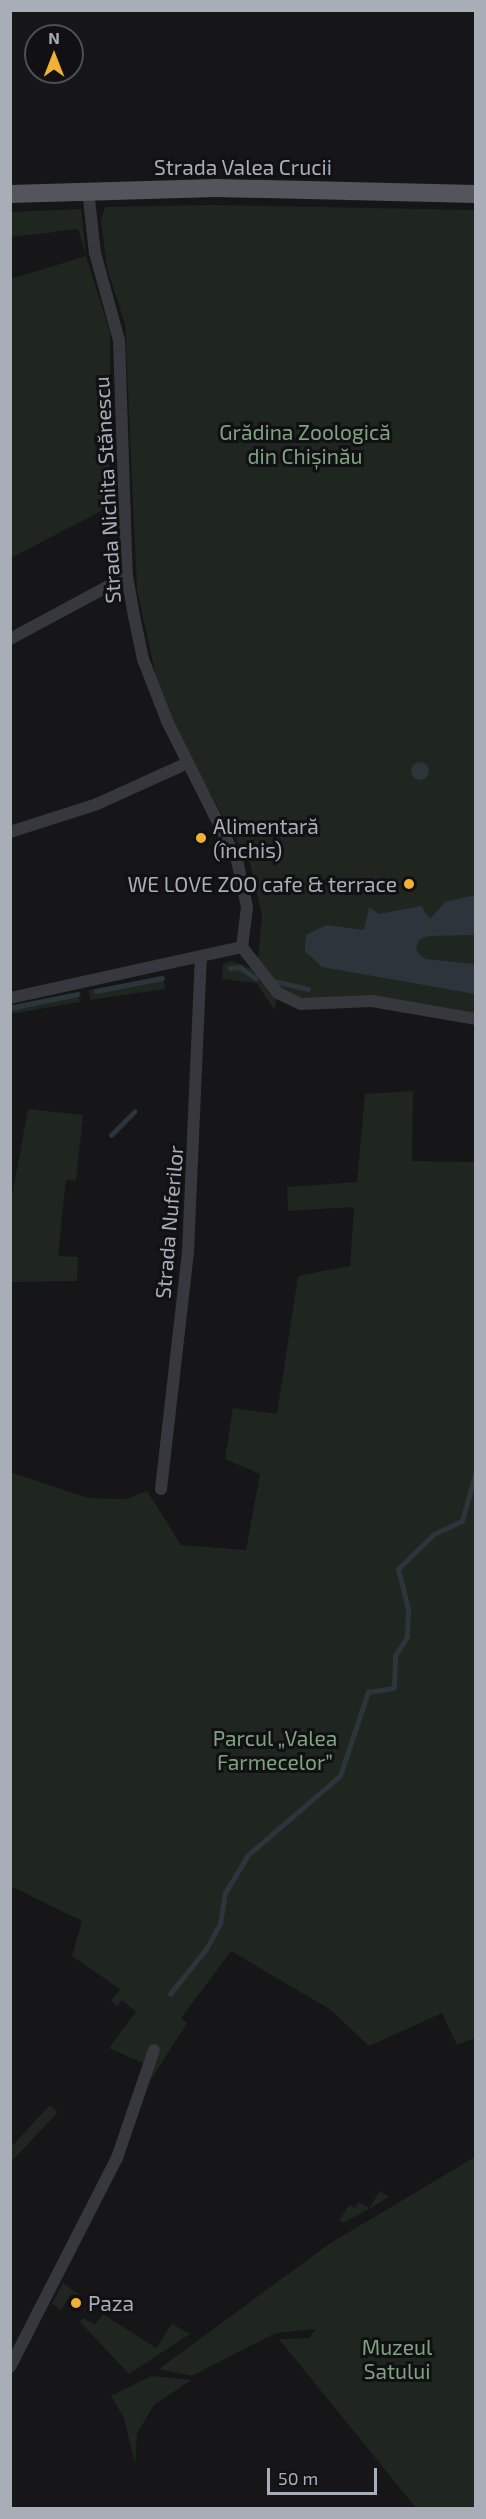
<!DOCTYPE html>
<meta charset="utf-8">
<style>
body{margin:0}
#map{position:relative;width:486px;height:2519px;overflow:hidden;background:#161618;font-family:"Exo 2",sans-serif}
div>[style]{position:absolute}
[style*='--x']{left:calc(var(--x)*1px);top:calc(var(--y)*1px);width:calc(var(--w)*1px);rotate:calc(var(--a)*1deg)}
.green>*{inset:0;background:#1e261f}
.water>*{inset:0;background:#2c353c}
.round{border-radius:50%}
.stream>*{height:4.5px;margin:-2.25px;padding:0 2.25px;transform-origin:2.25px;border-radius:2.25px;background:#2c353c}
.minor>*{height:12px;margin:-6px;padding:0 6px;transform-origin:6px;border-radius:6px;background:#37383d}
.primary>*{height:18px;margin:-9px;padding:0 9px;transform-origin:9px;border-radius:9px;background:#53555c}
.dots>*{width:16px;height:16px;translate:-50% -50%;box-sizing:border-box;border:3px solid #111113;border-radius:50%}
span{translate:-50% -50%;white-space:nowrap;text-align:center;line-height:1.15;-webkit-text-stroke:6px #111113;paint-order:stroke}
.street-label{font-size:21px;color:#a8adb8}
.park-label{font-size:21px;color:#7fa381}
.poi-label{font-size:21px;color:#a8adb8}
.left{translate:0 -50%;text-align:left}
.right{translate:-100% -50%;text-align:right}
.frame{position:absolute;inset:0;border:12px solid #a8adb8;pointer-events:none}
.north{position:absolute;left:24px;top:24px;width:60px;height:60px;box-sizing:border-box;background:#111113;border:2px solid #4d4f55;border-radius:50%;rotate:0deg;font-size:16px;font-weight:700;line-height:24px;text-align:center;color:#a8adb8}
.north::after{content:'';display:block;margin:auto;width:21px;height:27px;background:#f2b134;clip-path:polygon(50% 0,100% 100%,50% 72%,0 100%)}
.scale{position:absolute;left:267px;top:2468px;width:110px;height:27px;box-sizing:border-box;border:3px solid #a8adb8;border-top:0;padding-left:8px;font-size:18px;line-height:21px;white-space:nowrap;color:#a8adb8;-webkit-text-stroke:4px #111113;paint-order:stroke}
</style>
<div id="map">
<div class="green">
<div style="clip-path:polygon(213px 205px,475px 210px,475px 1015px,304px 999px,282px 991px,258px 961px,262px 915px,250px 863px,181px 742px,157px 680px,137px 590px,125px 324px,107px 268px,101px 221px,105px 207px)"></div>
<div style="clip-path:polygon(81px 209px,86px 256px,110px 332px,110px 492px,101px 511px,11px 558px,11px 279px,86px 256px,78px 229px,11px 237px,11px 212px)"></div>
<div style="clip-path:polygon(232px 961px,255px 970px,276px 998px,275px 1010px,256px 983px,222px 979px,223px 964px)"></div>
<div style="clip-path:polygon(163px 976px,165px 989px,90px 1000px,89px 990px)"></div>
<div style="clip-path:polygon(78px 992px,80px 1002px,11px 1014px,11px 1005px)"></div>
<div style="clip-path:polygon(413px 1091px,412px 1161px,475px 1162px,475px 2038px,457px 2045px,442px 2013px,369px 2046px,331px 2010px,231px 1951px,181px 2018px,187px 2023px,150px 2081px,147px 2065px,109px 2048px,136px 2012px,122px 2000px,117px 2006px,111px 2001px,120px 1989px,72px 1956px,82px 1921px,11px 1886px,10px 1472px,88px 1498px,127px 1499px,147px 1491px,181px 1545px,246px 1550px,260px 1474px,225px 1459px,233px 1408px,277px 1414px,298px 1276px,350px 1266px,354px 1207px,288px 1211px,287px 1187px,357px 1182px,365px 1094px)"></div>
<div style="clip-path:polygon(28px 1109px,83px 1115px,76px 1181px,66px 1180px,58px 1256px,78px 1257px,77px 1281px,11px 1282px,11px 1201px)"></div>
<div style="clip-path:polygon(50px 2105px,58px 2112px,11px 2162px,11px 2147px)"></div>
<div style="clip-path:polygon(475px 2157px,475px 2508px,416px 2508px,279px 2339px,309px 2338px,316px 2329px,275px 2333px,192px 2376px,159px 2369px,329px 2244px)"></div>
<div style="clip-path:polygon(380px 2191px,389px 2197px,344px 2223px,339px 2221px,349px 2205px,355px 2208px,359px 2202px,369px 2208px)"></div>
<div style="clip-path:polygon(63px 2283px,80px 2295px,71px 2294px,61px 2310px,52px 2304px)"></div>
<div style="clip-path:polygon(103px 2314px,156px 2348px,172px 2324px,190px 2334px,129px 2374px,80px 2322px,83px 2318px,95px 2325px)"></div>
<div style="clip-path:polygon(151px 2376px,191px 2380px,154px 2405px,137px 2433px,135px 2464px,147px 2508px,135px 2464px,124px 2418px,111px 2396px)"></div>
</div>
<div class="water">
<div class="round" style="left:411px;top:762px;width:18px;height:18px"></div>
<div style="clip-path:polygon(475px 895px,475px 935px,428px 936px,419px 940px,416px 950px,425px 959px,475px 964px,475px 994px,322px 967px,305px 951px,306px 935px,326px 925px,364px 930px,369px 907px,379px 914px,421px 906px,430px 919px,445px 902px)"></div>
</div>
<div class="stream">
<div style="--x:230;--y:968;--w:10;--a:-6"></div>
<div style="--x:240;--y:967;--w:19;--a:35"></div>
<div style="--x:274;--y:981;--w:35;--a:13"></div>
<div style="--x:96;--y:991;--w:67;--a:-11.1"></div>
<div style="--x:10;--y:1008;--w:69;--a:-11.6"></div>
<div style="--x:111;--y:1135;--w:33;--a:-45"></div>
<div style="--x:170;--y:1994;--w:58;--a:-51.3"></div>
<div style="--x:206;--y:1949;--w:29;--a:-61"></div>
<div style="--x:220;--y:1924;--w:31;--a:-81"></div>
<div style="--x:225;--y:1893;--w:44;--a:-58.8"></div>
<div style="--x:248;--y:1855;--w:121;--a:-40.7"></div>
<div style="--x:340;--y:1776;--w:89;--a:-71.6"></div>
<div style="--x:368;--y:1692;--w:26;--a:-9"></div>
<div style="--x:394;--y:1688;--w:32;--a:-88"></div>
<div style="--x:395;--y:1656;--w:22;--a:-58"></div>
<div style="--x:407;--y:1637;--w:28;--a:-88"></div>
<div style="--x:408;--y:1609;--w:41;--a:-104"></div>
<div style="--x:398;--y:1569;--w:50;--a:-44.2"></div>
<div style="--x:434;--y:1534;--w:31;--a:-25"></div>
<div style="--x:462;--y:1521;--w:52;--a:-74.4"></div>
</div>
<div class="minor">
<div style="--x:88;--y:190;--w:63;--a:83.7"></div>
<div style="--x:95;--y:253;--w:90;--a:74.6"></div>
<div style="--x:119;--y:340;--w:236;--a:88.1"></div>
<div style="--x:127;--y:576;--w:41;--a:80.1"></div>
<div style="--x:134;--y:616;--w:44;--a:78.2"></div>
<div style="--x:143;--y:659;--w:66;--a:68.8"></div>
<div style="--x:167;--y:721;--w:156;--a:63.3"></div>
<div style="--x:237;--y:860;--w:48;--a:78"></div>
<div style="--x:247;--y:907;--w:40;--a:97.1"></div>
<div style="--x:10;--y:639;--w:133;--a:-28.3"></div>
<div style="--x:10;--y:832;--w:91;--a:-17.8"></div>
<div style="--x:97;--y:804;--w:97;--a:-24.4"></div>
<div style="--x:242;--y:947;--w:58;--a:52"></div>
<div style="--x:278;--y:993;--w:25;--a:26"></div>
<div style="--x:301;--y:1004;--w:71;--a:-2.4"></div>
<div style="--x:372;--y:1001;--w:106;--a:9.8"></div>
<div style="--x:10;--y:998;--w:238;--a:-12.4"></div>
<div style="--x:161;--y:1489;--w:239;--a:-83.5"></div>
<div style="--x:188;--y:1252;--w:294;--a:-87.5"></div>
<div style="--x:10;--y:2367;--w:235;--a:-62.9"></div>
<div style="--x:117;--y:2158;--w:114;--a:-71.1"></div>
</div>
<div class="primary">
<div style="--x:10;--y:194;--w:206;--a:-1.7"></div>
<div style="--x:216;--y:188;--w:260;--a:1.3"></div>
</div>
<div class="dots">
<div style="left:201px;top:838px;background:#f2b134"></div>
<div style="left:409px;top:884px;background:#f2b134"></div>
<div style="left:76px;top:2303px;background:#f2b134"></div>
</div>
<div class="street-label">
<span style="left:243px;top:167px">Strada Valea Crucii</span>
<span style="left:107px;top:490px;rotate:-93deg">Strada Nichita Stănescu</span>
<span style="left:169px;top:1222px;rotate:-85deg">Strada Nuferilor</span>
</div>
<div class="park-label">
<span style="left:305px;top:444px">Grădina Zoologică<br>din Chișinău</span>
<span style="left:275px;top:1750px">Parcul „Valea<br>Farmecelor”</span>
<span style="left:397px;top:2359px">Muzeul<br>Satului</span>
</div>
<div class="poi-label">
<span class="left" style="left:213px;top:838px">Alimentară<br>(închis)</span>
<span class="right" style="left:397px;top:884px">WE LOVE ZOO cafe &amp; terrace</span>
<span class="left" style="left:88px;top:2303px">Paza</span>
</div>
<div class="frame"></div>
<div class="north">N</div>
<div class="scale">50 m</div>
</div>
